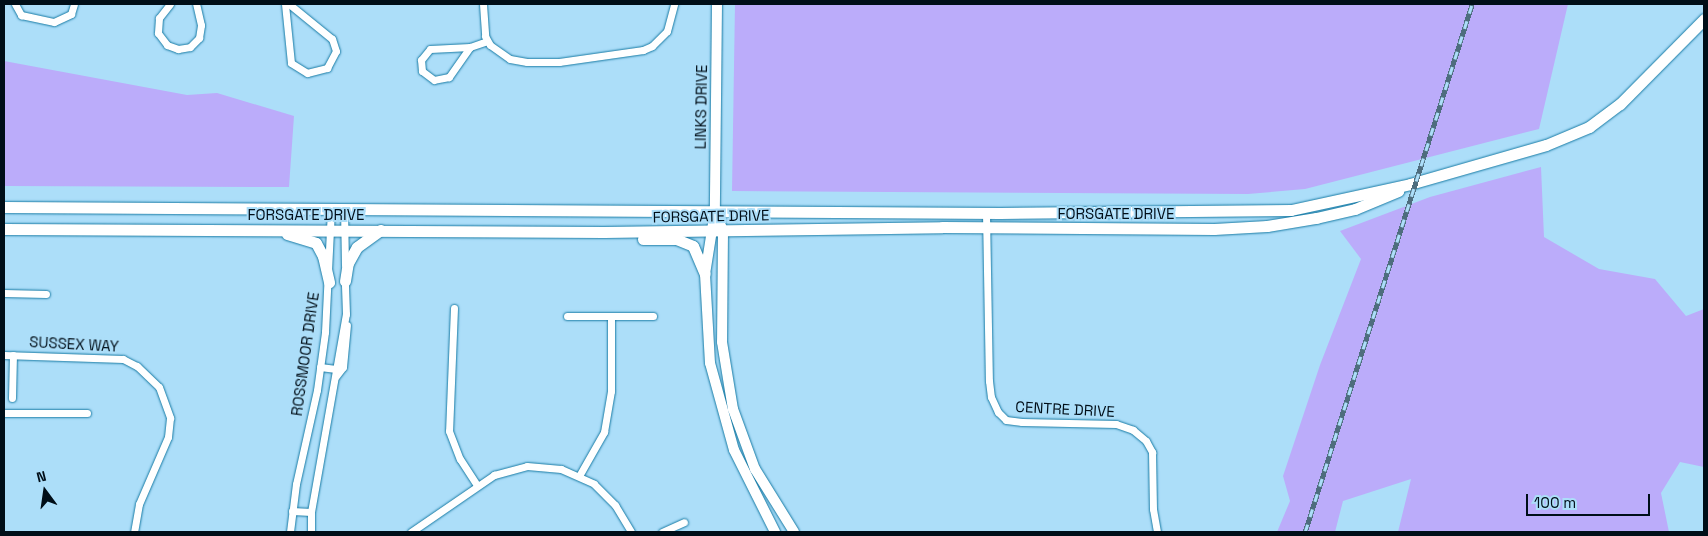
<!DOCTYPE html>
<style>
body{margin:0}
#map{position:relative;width:1708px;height:536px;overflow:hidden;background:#acdef9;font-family:"Space Grotesk",sans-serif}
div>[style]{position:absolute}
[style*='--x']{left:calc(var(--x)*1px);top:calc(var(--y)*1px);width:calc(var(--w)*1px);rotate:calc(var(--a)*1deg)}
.green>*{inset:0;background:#bbacfa}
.roads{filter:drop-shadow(0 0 1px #187ba5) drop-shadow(0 0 1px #187ba5)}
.street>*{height:7px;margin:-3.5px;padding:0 3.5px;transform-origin:3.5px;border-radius:3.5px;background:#fff}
.secondary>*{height:10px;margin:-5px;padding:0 5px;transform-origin:5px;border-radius:5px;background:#fff}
.primary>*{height:11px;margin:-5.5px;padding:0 5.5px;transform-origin:5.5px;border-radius:5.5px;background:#fff}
.rail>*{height:4.5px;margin-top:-2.25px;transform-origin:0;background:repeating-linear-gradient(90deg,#acdef9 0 8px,#4e6d7e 0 16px);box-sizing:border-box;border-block:1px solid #4e6d7e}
span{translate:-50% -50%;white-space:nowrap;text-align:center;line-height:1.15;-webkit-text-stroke:4px #acdef9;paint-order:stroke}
.street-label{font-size:15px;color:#000e18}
.frame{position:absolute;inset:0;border:5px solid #000e18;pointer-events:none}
.north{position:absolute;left:20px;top:466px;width:50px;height:50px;-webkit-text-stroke:4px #acdef9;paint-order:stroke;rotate:346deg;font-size:14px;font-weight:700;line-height:20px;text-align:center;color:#000e18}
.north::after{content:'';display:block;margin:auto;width:18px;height:22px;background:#000e18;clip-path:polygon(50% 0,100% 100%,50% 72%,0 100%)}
.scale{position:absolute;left:1526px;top:494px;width:124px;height:22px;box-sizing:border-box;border:2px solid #000e18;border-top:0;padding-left:6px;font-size:15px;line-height:18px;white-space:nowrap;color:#000e18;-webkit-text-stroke:4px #acdef9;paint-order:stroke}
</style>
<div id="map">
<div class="green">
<div style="clip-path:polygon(735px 4px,1568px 4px,1539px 129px,1305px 189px,1248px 194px,732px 191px)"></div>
<div style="clip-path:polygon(4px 61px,187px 95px,217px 93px,294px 116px,289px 187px,4px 186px)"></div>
<div style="clip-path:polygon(1541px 167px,1544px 237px,1599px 269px,1655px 279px,1686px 316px,1704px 309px,1704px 467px,1680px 462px,1661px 493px,1669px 532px,1398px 532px,1411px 479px,1343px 501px,1335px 532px,1277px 532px,1290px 501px,1283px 476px,1320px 365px,1361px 259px,1340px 231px,1430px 197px)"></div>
</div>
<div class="roads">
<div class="street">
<div style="--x:15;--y:4;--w:13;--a:61"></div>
<div style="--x:21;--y:15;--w:34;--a:12"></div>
<div style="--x:54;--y:22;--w:19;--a:-25"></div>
<div style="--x:71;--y:14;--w:10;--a:-73"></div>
<div style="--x:170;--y:4;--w:18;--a:128"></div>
<div style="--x:159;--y:18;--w:15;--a:94"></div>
<div style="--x:158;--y:33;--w:15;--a:53"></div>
<div style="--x:167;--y:45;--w:12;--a:20"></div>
<div style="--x:178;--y:49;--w:12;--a:-9"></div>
<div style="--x:190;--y:47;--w:13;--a:-45"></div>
<div style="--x:199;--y:38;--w:13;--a:-81"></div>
<div style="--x:201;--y:25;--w:22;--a:-103"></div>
<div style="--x:285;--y:4;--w:59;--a:84.2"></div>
<div style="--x:291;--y:63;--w:19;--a:32"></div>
<div style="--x:307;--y:73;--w:21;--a:-14"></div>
<div style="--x:327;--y:68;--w:19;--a:-62"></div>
<div style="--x:336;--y:51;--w:13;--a:-108"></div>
<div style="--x:332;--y:39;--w:55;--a:-140.9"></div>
<div style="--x:483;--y:4;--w:32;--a:86"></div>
<div style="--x:485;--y:36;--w:10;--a:61"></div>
<div style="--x:490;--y:45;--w:24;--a:35"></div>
<div style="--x:510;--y:59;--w:17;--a:10"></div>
<div style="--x:527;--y:62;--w:32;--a:0"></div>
<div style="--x:559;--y:62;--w:85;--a:-8.1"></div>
<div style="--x:643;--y:50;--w:10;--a:-24"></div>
<div style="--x:652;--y:46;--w:21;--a:-45"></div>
<div style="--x:667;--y:31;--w:28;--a:-75"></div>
<div style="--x:470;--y:47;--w:37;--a:125"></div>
<div style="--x:449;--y:77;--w:15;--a:169"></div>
<div style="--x:434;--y:80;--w:15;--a:-143"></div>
<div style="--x:422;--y:71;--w:11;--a:-95"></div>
<div style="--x:421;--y:60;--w:14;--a:-51"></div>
<div style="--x:430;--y:49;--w:40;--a:-2.9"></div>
<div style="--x:470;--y:47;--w:18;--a:-19"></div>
<div style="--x:344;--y:208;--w:57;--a:89"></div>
<div style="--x:986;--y:213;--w:168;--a:89"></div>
<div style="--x:989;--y:381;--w:16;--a:83"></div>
<div style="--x:991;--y:397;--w:17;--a:65"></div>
<div style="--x:998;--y:412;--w:11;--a:45"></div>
<div style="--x:1006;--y:420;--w:16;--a:7"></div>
<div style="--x:1022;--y:422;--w:94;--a:1.2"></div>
<div style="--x:1116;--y:424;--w:18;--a:19"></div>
<div style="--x:1133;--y:430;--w:17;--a:40"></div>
<div style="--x:1146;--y:441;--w:13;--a:61"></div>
<div style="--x:1152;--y:452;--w:57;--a:89"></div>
<div style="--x:1153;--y:509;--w:23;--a:80"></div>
<div style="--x:4;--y:293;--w:42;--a:1.4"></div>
<div style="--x:454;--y:308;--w:123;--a:92.3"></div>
<div style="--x:449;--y:431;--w:30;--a:69"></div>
<div style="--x:460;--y:459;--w:31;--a:57"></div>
<div style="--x:567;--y:316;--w:86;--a:0"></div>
<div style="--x:4;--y:355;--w:119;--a:1.9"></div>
<div style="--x:123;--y:359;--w:16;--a:27"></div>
<div style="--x:137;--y:366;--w:30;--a:44"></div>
<div style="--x:159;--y:387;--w:33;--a:70"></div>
<div style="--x:170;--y:418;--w:19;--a:96"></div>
<div style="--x:168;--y:437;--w:73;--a:113.4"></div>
<div style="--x:139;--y:504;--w:28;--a:100"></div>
<div style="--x:320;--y:367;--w:16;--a:7"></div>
<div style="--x:336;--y:376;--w:11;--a:-52"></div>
<div style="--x:343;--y:367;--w:42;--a:-84.6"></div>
<div style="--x:12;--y:398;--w:43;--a:-88.7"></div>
<div style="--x:4;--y:413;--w:83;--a:0"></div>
<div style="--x:579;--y:476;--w:51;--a:-60.4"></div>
<div style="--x:604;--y:432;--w:42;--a:-80.3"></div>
<div style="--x:611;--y:391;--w:74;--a:-90"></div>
<div style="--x:292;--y:511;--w:19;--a:3"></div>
<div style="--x:290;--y:532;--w:48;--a:-82.9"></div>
<div style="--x:296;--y:484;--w:96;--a:-77.4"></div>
<div style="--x:317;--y:390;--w:59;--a:-82.1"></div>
<div style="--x:325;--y:332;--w:123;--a:-87.2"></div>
<div style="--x:311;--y:532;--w:20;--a:-90"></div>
<div style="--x:311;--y:512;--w:201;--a:-80"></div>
<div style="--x:346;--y:314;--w:35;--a:-92"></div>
<div style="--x:411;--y:532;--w:101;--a:-34.5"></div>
<div style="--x:494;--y:475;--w:34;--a:-15"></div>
<div style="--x:527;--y:466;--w:34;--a:5"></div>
<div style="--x:561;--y:469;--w:36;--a:24"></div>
<div style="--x:594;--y:484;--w:30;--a:45"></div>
<div style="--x:615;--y:505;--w:31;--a:59"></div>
<div style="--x:662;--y:532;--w:24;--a:-24"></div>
</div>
<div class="secondary">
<div style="--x:717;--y:4;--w:207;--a:90.6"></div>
<div style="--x:715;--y:211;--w:64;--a:99"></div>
<div style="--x:705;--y:274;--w:89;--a:86.8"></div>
<div style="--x:710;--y:363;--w:90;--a:74.6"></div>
<div style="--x:734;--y:450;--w:92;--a:63.4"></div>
<div style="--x:715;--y:211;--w:22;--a:68"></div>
<div style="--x:723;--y:231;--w:111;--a:90.5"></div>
<div style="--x:722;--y:342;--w:68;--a:80.7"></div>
<div style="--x:733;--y:409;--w:64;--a:69.9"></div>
<div style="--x:755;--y:469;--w:74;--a:58.2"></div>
</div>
<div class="primary">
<div style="--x:4;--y:207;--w:996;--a:0.35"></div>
<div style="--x:1000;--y:213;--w:291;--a:-0.6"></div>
<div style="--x:1291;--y:210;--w:122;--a:-12.3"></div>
<div style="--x:1410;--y:184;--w:141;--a:-16"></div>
<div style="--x:1546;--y:145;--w:47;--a:-22.7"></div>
<div style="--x:1589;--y:127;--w:39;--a:-37"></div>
<div style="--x:1620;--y:104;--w:120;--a:-45.3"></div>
<div style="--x:4;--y:229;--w:600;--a:0.29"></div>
<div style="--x:604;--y:232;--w:338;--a:-0.8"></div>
<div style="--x:942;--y:227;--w:272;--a:0.4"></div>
<div style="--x:1214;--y:229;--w:53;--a:-3.2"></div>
<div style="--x:1267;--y:226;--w:50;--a:-9.3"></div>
<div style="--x:1316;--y:218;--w:40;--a:-13"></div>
<div style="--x:1355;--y:209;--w:47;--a:-22.7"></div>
<div style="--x:287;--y:234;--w:30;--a:17"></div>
<div style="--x:316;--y:243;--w:15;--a:62"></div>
<div style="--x:323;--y:256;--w:27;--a:77"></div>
<div style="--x:643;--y:239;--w:33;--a:0"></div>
<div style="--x:676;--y:239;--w:18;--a:22"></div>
<div style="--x:693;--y:246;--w:30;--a:67"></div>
<div style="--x:345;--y:281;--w:18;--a:-81"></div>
<div style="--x:348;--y:263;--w:18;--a:-61"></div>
<div style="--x:357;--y:247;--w:29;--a:-36"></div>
</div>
</div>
<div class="rail">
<div style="--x:1305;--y:532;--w:554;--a:-72.45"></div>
</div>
<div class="street-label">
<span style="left:701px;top:107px;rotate:-89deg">LINKS DRIVE</span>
<span style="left:1116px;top:214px">FORSGATE DRIVE</span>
<span style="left:306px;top:215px">FORSGATE DRIVE</span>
<span style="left:711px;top:216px;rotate:-1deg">FORSGATE DRIVE</span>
<span style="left:74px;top:344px;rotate:3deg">SUSSEX WAY</span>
<span style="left:305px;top:354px;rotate:-82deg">ROSSMOOR DRIVE</span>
<span style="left:1065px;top:409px;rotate:3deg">CENTRE DRIVE</span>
</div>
<div class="frame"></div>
<div class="north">N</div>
<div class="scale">100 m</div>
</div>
